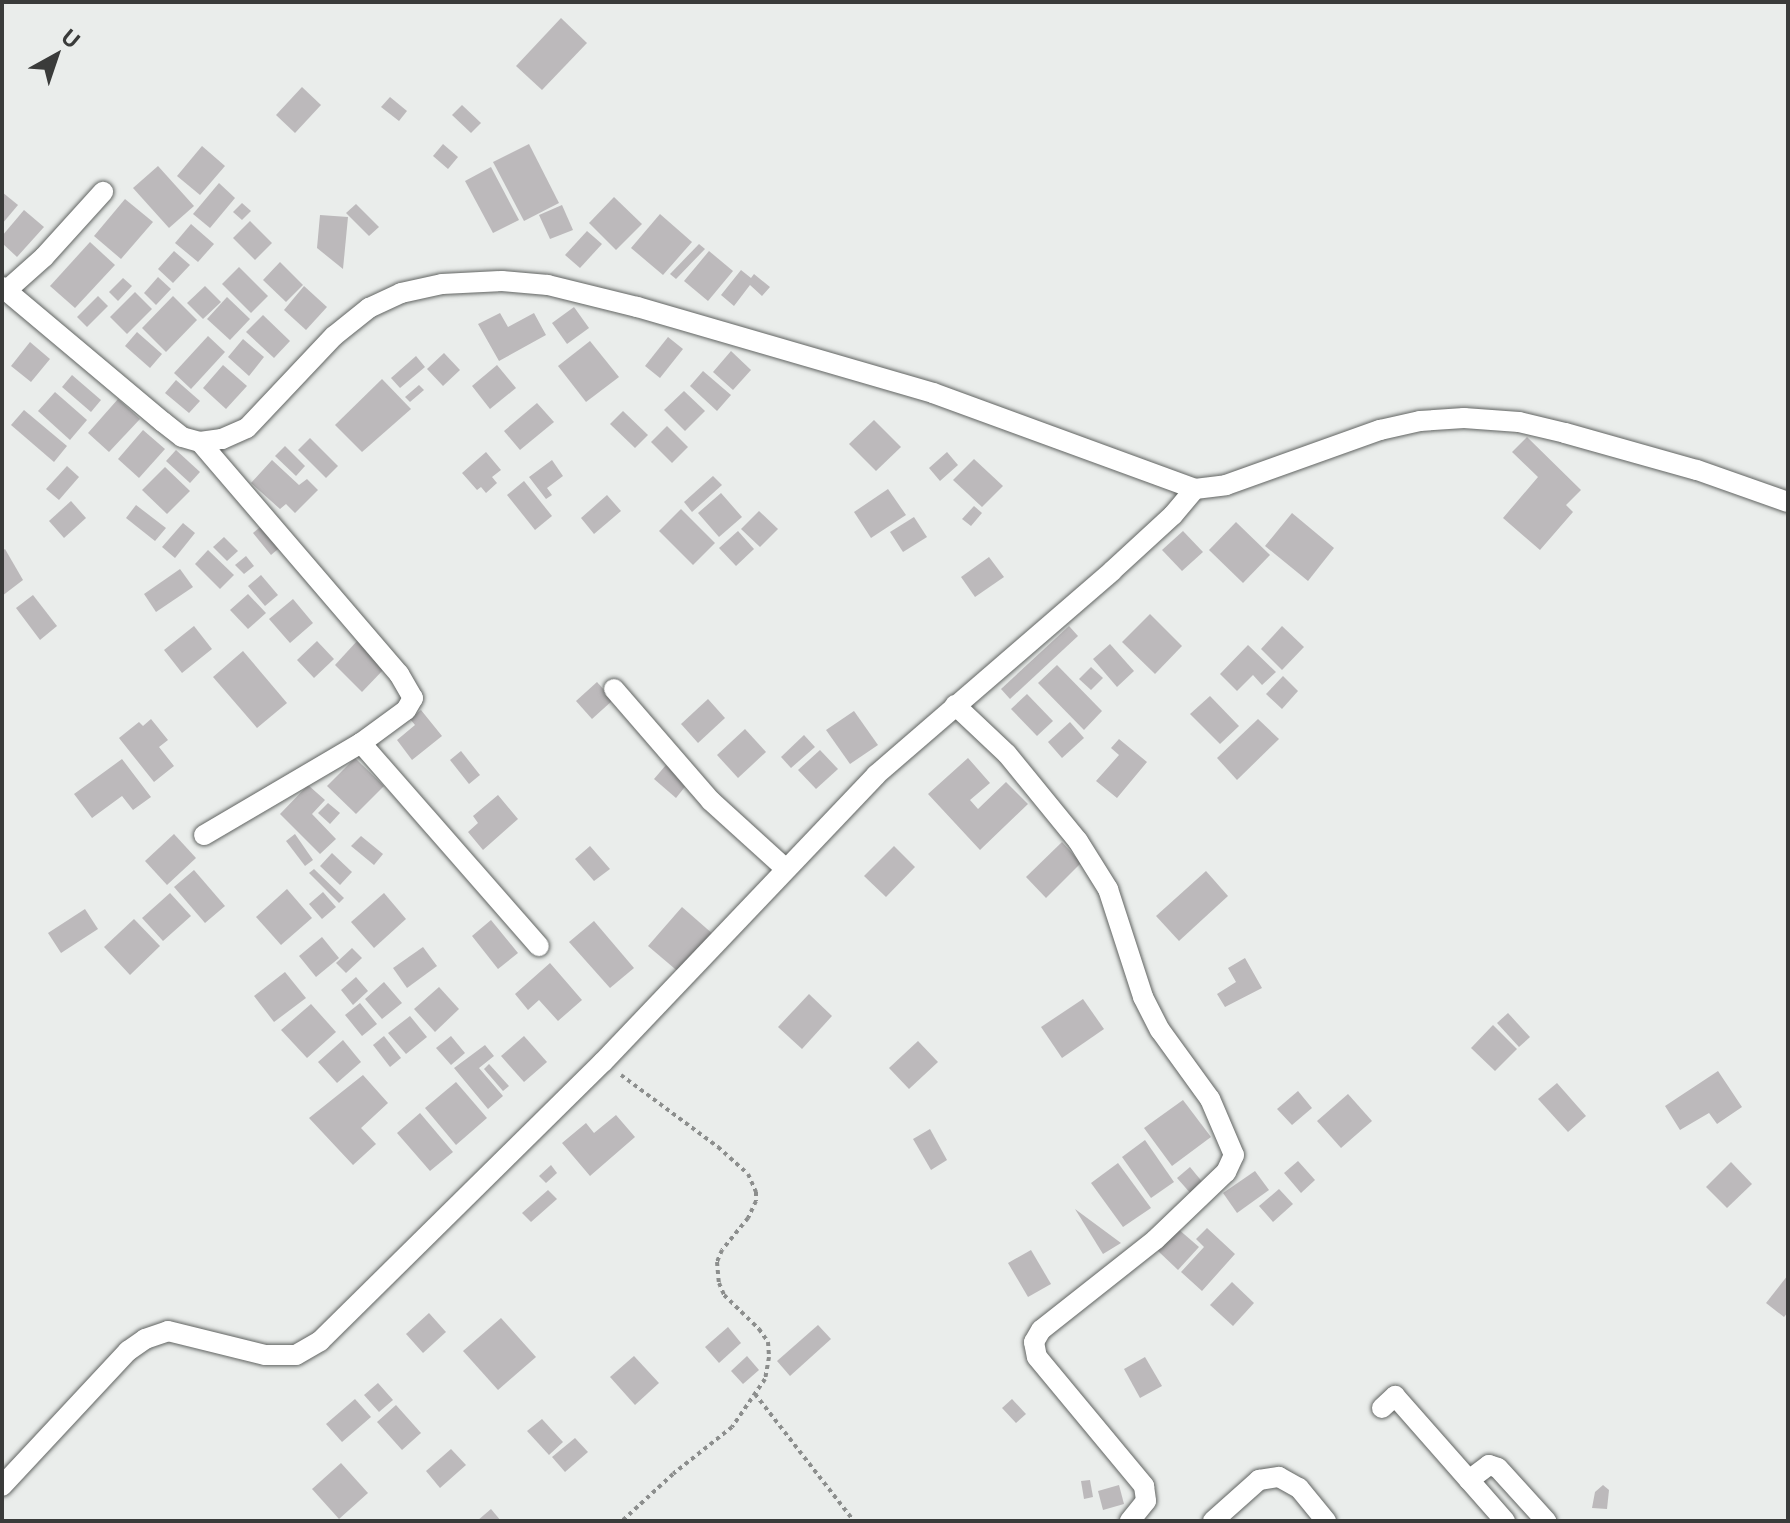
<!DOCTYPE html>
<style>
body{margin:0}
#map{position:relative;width:1790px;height:1523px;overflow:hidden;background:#eaedeb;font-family:"Noto Sans",sans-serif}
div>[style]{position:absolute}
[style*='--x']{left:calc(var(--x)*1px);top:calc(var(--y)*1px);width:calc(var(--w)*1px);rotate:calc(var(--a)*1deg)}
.building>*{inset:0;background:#bcb9bb}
.path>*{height:4px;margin-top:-2px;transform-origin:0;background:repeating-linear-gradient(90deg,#8c8e8d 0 4px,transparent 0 8px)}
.roads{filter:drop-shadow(0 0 2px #616462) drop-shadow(0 0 2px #616462)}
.street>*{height:20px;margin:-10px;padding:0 10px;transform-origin:10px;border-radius:10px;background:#fff}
span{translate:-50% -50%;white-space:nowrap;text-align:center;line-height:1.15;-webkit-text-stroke:6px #eaedeb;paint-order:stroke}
.frame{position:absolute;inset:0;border:4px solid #3a3b3a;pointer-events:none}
.north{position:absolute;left:16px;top:16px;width:80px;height:80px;-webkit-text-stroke:6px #eaedeb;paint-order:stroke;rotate:40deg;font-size:22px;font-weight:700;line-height:32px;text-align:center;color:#3a3b3a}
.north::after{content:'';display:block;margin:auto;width:28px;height:36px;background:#3a3b3a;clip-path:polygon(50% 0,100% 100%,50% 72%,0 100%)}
</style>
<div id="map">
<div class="building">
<div style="clip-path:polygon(561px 18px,587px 43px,542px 90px,516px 66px)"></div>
<div style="clip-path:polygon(302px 87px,321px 105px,295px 133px,276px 115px)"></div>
<div style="clip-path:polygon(390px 97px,407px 111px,399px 121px,381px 107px)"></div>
<div style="clip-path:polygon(462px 105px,481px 123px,471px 133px,452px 115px)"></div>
<div style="clip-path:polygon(443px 144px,458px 157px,448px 169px,433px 156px)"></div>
<div style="clip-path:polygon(529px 144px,559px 203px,524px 221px,493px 162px)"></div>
<div style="clip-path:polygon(202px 146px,225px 166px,200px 195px,177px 176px)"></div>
<div style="clip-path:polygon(158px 166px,194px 206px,169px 228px,133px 188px)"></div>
<div style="clip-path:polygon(491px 167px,519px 220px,493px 233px,465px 181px)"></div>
<div style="clip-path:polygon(219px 183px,235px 198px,210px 228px,193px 214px)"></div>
<div style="clip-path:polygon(2px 192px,18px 205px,2px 224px)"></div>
<div style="clip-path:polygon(614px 197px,642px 224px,616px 250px,589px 223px)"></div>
<div style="clip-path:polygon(125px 199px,153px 222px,121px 259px,94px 236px)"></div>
<div style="clip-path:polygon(242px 203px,251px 211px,242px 220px,233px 212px)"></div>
<div style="clip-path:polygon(356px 204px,379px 227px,369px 236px,346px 213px)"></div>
<div style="clip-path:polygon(562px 205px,573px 230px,550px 239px,539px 215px)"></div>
<div style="clip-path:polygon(24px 210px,44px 227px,17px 257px,2px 243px,2px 236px)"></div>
<div style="clip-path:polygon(660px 214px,692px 242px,663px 275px,631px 248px)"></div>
<div style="clip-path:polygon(320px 215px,348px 217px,343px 269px,317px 248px)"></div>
<div style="clip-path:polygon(250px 221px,272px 243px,255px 260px,233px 238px)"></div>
<div style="clip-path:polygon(191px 224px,214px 244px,198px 262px,175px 243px)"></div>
<div style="clip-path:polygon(587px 231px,602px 244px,580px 268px,565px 255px)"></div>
<div style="clip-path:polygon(90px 242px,115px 265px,75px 308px,50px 286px)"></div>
<div style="clip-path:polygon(699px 244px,705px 249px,676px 279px,670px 274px)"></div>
<div style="clip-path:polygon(174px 251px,190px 265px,173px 283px,158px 269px)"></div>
<div style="clip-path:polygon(709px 251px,733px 271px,708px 301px,684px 281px)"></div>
<div style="clip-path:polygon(280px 262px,303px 285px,286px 302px,263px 280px)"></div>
<div style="clip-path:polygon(239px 267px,268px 296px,251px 313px,222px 284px)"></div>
<div style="clip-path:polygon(741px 270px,751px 278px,754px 274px,770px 287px,762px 296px,750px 285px,734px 306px,721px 295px)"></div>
<div style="clip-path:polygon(158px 277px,171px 289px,156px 305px,144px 293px)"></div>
<div style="clip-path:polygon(123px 278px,132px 286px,118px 301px,109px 292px)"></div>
<div style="clip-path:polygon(205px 286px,221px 302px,203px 319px,187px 303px)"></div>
<div style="clip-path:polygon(304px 286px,327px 307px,306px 330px,284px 310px)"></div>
<div style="clip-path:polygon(135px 292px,152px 309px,127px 334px,110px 317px)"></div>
<div style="clip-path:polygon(98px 296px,108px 306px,87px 327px,77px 317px)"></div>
<div style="clip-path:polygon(173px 296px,197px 320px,166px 352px,142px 328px)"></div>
<div style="clip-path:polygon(227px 297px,250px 319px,230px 340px,207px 319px)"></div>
<div style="clip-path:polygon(574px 307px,589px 328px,567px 344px,552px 323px)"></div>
<div style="clip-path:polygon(500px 313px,508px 327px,534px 313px,546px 335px,499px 361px,478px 324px)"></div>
<div style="clip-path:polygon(263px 315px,290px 341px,274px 358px,246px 332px)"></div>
<div style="clip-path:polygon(137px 332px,162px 354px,150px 368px,125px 346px)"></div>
<div style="clip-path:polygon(208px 336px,225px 352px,191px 389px,174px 373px)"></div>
<div style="clip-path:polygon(668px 337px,683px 349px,660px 378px,645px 366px)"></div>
<div style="clip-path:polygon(243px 339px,264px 357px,249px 376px,228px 357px)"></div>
<div style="clip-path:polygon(590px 341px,619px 377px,586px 402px,558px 366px)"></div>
<div style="clip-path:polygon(30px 342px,50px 359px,31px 382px,11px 366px)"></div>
<div style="clip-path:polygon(731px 351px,751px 370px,733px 390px,713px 372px)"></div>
<div style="clip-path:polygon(444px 353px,460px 370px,443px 386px,427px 369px)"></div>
<div style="clip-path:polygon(416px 356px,425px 367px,400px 388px,391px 378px)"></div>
<div style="clip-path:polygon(223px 365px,247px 386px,226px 409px,203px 388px)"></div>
<div style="clip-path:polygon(497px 365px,516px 388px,490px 409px,472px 386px)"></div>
<div style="clip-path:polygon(703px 371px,731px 395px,717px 411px,690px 386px)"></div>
<div style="clip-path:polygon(72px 375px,101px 400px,91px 412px,62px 387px)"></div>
<div style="clip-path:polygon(382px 379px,411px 409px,362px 452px,335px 425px)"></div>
<div style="clip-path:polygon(176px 380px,200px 401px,189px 413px,165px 393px)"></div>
<div style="clip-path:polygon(419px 385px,424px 390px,410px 402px,405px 397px)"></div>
<div style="clip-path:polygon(684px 391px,705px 411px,685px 431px,664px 410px)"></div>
<div style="clip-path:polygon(55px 392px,87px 420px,70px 440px,38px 411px)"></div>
<div style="clip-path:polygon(118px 399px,140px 419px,109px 452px,88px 433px)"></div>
<div style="clip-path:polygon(537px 403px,554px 422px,520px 450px,504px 431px)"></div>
<div style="clip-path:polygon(24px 410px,67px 446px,54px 462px,11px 425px)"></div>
<div style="clip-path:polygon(623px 411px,648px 435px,635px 448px,610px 424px)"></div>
<div style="clip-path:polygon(874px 420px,901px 447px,876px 471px,849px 444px)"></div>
<div style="clip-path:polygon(667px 426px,688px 447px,672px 463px,651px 442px)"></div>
<div style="clip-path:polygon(143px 430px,165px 449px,139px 478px,118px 459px)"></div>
<div style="clip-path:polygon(1527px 437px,1581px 490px,1566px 505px,1573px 512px,1540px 550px,1503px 518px,1538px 477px,1512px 452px)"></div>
<div style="clip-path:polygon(310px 438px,338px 466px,326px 478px,298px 450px)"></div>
<div style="clip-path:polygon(285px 446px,305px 466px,296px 476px,275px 456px)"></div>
<div style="clip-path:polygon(176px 450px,200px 472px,190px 483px,166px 461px)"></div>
<div style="clip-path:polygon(486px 452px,501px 470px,492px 477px,497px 483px,486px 493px,481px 487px,477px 490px,462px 473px)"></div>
<div style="clip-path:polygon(947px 452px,958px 465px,940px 481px,929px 468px)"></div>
<div style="clip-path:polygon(974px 459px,1003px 486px,982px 507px,953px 480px)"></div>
<div style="clip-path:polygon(272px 460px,299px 485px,307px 479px,318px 490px,295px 513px,286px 504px,280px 509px,251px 483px)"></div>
<div style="clip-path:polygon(552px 460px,563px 476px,547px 488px,552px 495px,546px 499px,529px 477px)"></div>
<div style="clip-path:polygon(67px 466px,79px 477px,59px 500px,46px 489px)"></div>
<div style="clip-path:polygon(165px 467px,190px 491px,167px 514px,142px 490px)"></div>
<div style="clip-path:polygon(713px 476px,722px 485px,692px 512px,684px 502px)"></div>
<div style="clip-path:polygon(524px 481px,552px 516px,535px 530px,507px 495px)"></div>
<div style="clip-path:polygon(888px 489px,906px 515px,871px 538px,854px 512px)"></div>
<div style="clip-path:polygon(721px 493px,742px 517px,719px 537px,698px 513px)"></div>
<div style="clip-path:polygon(607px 495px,621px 511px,594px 534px,581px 518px)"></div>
<div style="clip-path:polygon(71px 501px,86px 518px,64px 538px,49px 521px)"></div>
<div style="clip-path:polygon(136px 505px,166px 528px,155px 541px,126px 518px)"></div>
<div style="clip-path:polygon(974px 506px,982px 513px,971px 526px,962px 519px)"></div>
<div style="clip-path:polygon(681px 509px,715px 543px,693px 565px,659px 531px)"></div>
<div style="clip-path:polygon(759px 511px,778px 529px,760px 547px,741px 529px)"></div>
<div style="clip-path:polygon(1292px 513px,1334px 548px,1308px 581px,1265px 546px)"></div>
<div style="clip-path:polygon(914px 517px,927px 537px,903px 552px,890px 532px)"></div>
<div style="clip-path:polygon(266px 522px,284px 544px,271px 555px,253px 533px)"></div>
<div style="clip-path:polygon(1236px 522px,1270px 555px,1243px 583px,1209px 550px)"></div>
<div style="clip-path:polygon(183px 523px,195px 533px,175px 558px,162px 547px)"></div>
<div style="clip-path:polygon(738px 531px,754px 549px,736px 566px,719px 548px)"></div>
<div style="clip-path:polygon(1183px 531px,1203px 552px,1182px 571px,1162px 550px)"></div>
<div style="clip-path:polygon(224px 537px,238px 551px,227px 561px,213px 547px)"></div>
<div style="clip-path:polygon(5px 549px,23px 580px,2px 596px,2px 551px)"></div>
<div style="clip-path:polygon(208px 550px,234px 575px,220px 589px,195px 564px)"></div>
<div style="clip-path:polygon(246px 556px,254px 566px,244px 574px,235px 565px)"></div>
<div style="clip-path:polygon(989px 557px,1004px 577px,975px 597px,961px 577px)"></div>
<div style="clip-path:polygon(180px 569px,193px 587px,156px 612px,144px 594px)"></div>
<div style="clip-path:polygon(261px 575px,278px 595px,265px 606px,248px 586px)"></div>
<div style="clip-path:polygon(248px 594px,266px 613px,248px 629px,230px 610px)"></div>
<div style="clip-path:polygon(33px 595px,57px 626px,40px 640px,16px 608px)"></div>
<div style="clip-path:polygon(293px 599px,313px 623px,290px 643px,269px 619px)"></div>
<div style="clip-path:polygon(1150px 614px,1182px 646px,1155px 674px,1122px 642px)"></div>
<div style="clip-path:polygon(194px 626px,212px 649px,182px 673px,164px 650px)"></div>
<div style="clip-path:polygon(1069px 626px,1078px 636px,1010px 699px,1001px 689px)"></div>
<div style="clip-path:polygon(1282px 626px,1304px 647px,1282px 670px,1261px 649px)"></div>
<div style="clip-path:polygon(317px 641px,334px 659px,314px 678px,297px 660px)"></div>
<div style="clip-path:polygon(357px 641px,385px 668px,362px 692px,335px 665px)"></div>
<div style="clip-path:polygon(1110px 644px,1134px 671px,1117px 687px,1093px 659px)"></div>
<div style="clip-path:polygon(1248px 645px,1276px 672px,1262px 685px,1253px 675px,1237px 691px,1220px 674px)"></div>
<div style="clip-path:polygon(243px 651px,287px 703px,257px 728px,213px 677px)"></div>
<div style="clip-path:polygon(1057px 665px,1102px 711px,1084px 730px,1038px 683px)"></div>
<div style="clip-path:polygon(1091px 667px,1103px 678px,1091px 690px,1079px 679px)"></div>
<div style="clip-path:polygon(1283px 676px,1298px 691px,1282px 709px,1266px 694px)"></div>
<div style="clip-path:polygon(597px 682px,613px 700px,592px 719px,576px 701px)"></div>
<div style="clip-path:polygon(1027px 694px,1053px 721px,1037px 736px,1011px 709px)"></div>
<div style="clip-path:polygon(1210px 696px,1239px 726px,1220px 744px,1190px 714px)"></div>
<div style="clip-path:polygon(708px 699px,725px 718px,698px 743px,681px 724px)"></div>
<div style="clip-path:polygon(421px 710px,442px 736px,412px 760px,397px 740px,415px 725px,410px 719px)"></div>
<div style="clip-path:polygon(854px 711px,878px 745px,850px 764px,826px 730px)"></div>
<div style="clip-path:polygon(151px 719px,168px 740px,159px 747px,174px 766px,154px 782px,119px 738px,139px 722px,143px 726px)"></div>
<div style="clip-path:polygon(1258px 719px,1279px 739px,1237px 780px,1217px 758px)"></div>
<div style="clip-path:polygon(1070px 722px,1084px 738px,1062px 758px,1048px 742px)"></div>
<div style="clip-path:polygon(745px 729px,766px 752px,738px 778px,717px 755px)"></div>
<div style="clip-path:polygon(804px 735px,815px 747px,791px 768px,781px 757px)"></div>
<div style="clip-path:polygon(1119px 739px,1147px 762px,1117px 798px,1096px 781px,1119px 755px,1111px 748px)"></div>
<div style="clip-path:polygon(820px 750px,838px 769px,816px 789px,798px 770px)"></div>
<div style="clip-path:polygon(461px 751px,480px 775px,469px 784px,450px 760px)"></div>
<div style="clip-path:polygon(355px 758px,384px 786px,356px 814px,327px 786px)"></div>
<div style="clip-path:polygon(968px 758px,990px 783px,970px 800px,978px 809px,1006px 782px,1028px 804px,980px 850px,928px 794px)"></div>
<div style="clip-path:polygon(122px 759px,151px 797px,133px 810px,122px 796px,92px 818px,74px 794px)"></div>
<div style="clip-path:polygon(666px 765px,688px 783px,676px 798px,654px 779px)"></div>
<div style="clip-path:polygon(308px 785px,325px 800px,312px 814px,336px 839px,320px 854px,280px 814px)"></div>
<div style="clip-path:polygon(498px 795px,518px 819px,483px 850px,468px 832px,478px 823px,473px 816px)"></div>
<div style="clip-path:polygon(328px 803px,340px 813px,330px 824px,318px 813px)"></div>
<div style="clip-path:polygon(174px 834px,196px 858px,167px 885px,145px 861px)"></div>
<div style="clip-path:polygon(295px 834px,313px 860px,305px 866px,286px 841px)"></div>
<div style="clip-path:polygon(361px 836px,383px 854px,374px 865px,351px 846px)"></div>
<div style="clip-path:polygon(1062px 842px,1081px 863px,1046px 898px,1026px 877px)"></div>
<div style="clip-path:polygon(590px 846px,610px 869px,594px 881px,575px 859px)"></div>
<div style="clip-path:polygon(894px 846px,915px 867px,886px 897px,864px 876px)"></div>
<div style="clip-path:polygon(332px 853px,352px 872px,340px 885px,320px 866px)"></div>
<div style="clip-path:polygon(314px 869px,344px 898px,339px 903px,309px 873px)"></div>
<div style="clip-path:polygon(194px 870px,225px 906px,205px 923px,174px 887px)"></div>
<div style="clip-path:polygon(1206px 871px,1228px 896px,1179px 941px,1156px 916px)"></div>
<div style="clip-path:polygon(287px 889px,312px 918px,281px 945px,256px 917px)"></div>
<div style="clip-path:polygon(323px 892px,336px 907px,322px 919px,309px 904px)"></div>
<div style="clip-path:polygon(170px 893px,191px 916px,163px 941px,142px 918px)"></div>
<div style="clip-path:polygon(384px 893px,406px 919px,374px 948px,351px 922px)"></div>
<div style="clip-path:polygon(682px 907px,714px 935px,681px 974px,648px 946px)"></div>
<div style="clip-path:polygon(85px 909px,98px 929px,61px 953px,48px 933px)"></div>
<div style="clip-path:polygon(134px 919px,160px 946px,130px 975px,104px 947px)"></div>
<div style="clip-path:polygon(491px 920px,518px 953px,498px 969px,472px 936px)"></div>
<div style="clip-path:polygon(594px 921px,634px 968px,610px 988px,569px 942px)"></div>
<div style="clip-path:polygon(322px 937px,339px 958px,316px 977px,299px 956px)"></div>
<div style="clip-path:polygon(423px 947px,437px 966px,407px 988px,393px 968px)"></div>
<div style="clip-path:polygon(352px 948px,362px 958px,346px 973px,336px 963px)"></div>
<div style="clip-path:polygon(1245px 958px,1262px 988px,1225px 1007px,1217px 994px,1236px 982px,1228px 968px)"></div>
<div style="clip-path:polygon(550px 963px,582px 1000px,558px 1021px,539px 1000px,528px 1010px,515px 994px)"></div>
<div style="clip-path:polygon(285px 972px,306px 998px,274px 1022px,254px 996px)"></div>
<div style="clip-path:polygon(356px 977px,368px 991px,353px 1005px,341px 990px)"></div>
<div style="clip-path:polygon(384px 982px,402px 1003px,382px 1019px,365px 999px)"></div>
<div style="clip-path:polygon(439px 987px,459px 1009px,435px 1032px,414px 1009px)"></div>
<div style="clip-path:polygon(809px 994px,832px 1016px,802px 1049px,778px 1027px)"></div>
<div style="clip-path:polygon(1083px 999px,1104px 1029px,1062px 1058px,1041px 1027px)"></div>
<div style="clip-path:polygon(360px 1003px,377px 1024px,362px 1036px,345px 1015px)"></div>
<div style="clip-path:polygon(311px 1004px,336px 1032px,307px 1058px,281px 1030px)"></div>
<div style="clip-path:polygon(1508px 1013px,1530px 1037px,1519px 1047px,1497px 1023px)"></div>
<div style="clip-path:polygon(410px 1016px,427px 1037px,406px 1054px,388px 1033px)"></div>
<div style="clip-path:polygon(1493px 1025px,1517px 1049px,1495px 1071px,1471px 1048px)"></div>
<div style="clip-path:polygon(384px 1036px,401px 1058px,390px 1067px,373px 1045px)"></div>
<div style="clip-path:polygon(451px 1036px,465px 1053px,451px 1065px,436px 1048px)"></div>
<div style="clip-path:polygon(524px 1036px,547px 1062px,524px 1082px,501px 1056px)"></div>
<div style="clip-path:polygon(343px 1040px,361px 1062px,337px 1083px,318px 1062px)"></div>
<div style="clip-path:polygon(918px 1041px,938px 1062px,909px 1089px,889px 1068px)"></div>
<div style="clip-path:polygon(485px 1045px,494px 1056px,479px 1068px,503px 1096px,488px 1109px,454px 1068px)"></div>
<div style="clip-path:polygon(489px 1064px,509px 1086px,503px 1091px,484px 1069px)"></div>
<div style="clip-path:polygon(1718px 1071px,1742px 1107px,1717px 1124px,1709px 1113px,1680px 1130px,1665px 1106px)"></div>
<div style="clip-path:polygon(363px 1075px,388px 1103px,361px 1128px,376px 1144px,353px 1165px,309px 1118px)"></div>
<div style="clip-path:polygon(456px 1082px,487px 1118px,456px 1145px,425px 1108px)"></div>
<div style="clip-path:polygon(1557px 1083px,1586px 1116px,1568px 1132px,1538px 1099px)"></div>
<div style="clip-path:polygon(1298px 1091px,1312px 1108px,1292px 1125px,1277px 1109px)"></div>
<div style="clip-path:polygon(1348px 1094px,1372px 1121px,1341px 1148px,1317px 1121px)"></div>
<div style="clip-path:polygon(1183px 1100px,1211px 1137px,1172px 1166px,1144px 1128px)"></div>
<div style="clip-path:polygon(420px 1113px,453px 1152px,430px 1171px,397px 1133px)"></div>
<div style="clip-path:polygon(616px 1115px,635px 1137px,590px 1176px,562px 1143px,586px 1123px,594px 1133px)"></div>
<div style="clip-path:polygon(930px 1129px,947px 1160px,931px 1170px,913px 1139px)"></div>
<div style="clip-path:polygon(1145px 1140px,1174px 1182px,1151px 1198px,1122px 1157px)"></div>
<div style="clip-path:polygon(1298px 1161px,1315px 1180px,1301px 1193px,1284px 1173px)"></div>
<div style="clip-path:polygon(1731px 1162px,1752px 1184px,1727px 1208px,1706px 1187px)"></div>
<div style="clip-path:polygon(1118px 1163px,1151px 1208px,1123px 1227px,1091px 1183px)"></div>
<div style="clip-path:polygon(551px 1165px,557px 1173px,546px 1183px,539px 1176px)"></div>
<div style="clip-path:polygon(1190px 1167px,1204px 1184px,1192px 1195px,1177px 1178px)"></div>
<div style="clip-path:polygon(1255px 1171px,1269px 1190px,1237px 1213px,1223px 1193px)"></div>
<div style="clip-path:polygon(1279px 1189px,1293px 1204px,1273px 1222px,1259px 1206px)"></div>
<div style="clip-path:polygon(548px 1190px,557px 1199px,531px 1222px,522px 1213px)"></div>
<div style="clip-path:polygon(1075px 1209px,1121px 1243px,1103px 1254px)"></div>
<div style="clip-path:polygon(1177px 1228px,1199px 1247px,1178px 1270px,1157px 1250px)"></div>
<div style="clip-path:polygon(1207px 1228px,1235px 1254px,1202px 1291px,1181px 1272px,1204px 1247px,1196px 1239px)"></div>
<div style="clip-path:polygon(1031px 1250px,1051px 1284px,1028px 1297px,1008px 1263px)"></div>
<div style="clip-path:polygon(1788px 1275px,1788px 1312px,1784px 1317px,1766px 1303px)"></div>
<div style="clip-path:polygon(1232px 1282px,1254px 1303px,1233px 1326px,1210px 1305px)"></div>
<div style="clip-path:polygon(429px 1313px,446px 1332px,423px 1353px,406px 1334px)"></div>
<div style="clip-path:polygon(501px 1318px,536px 1357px,498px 1390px,463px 1351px)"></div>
<div style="clip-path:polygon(818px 1325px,831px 1339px,790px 1376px,777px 1361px)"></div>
<div style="clip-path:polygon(728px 1327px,741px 1343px,719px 1363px,705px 1347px)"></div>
<div style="clip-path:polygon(634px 1356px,659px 1383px,635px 1405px,610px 1377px)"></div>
<div style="clip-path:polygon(747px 1356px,759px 1370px,743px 1384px,731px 1371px)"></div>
<div style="clip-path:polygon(1145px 1357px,1162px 1386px,1140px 1398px,1124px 1369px)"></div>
<div style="clip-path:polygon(378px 1383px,393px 1400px,379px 1412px,364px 1395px)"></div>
<div style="clip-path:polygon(355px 1399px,371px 1417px,342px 1442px,326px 1424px)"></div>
<div style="clip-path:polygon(1012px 1399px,1026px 1414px,1016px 1423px,1002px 1408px)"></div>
<div style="clip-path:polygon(396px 1405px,421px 1433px,402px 1450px,377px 1422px)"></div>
<div style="clip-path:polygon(542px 1419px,563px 1442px,549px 1455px,527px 1431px)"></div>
<div style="clip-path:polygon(575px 1438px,588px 1452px,565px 1472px,552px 1457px)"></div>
<div style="clip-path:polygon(451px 1449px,466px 1465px,440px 1488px,426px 1471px)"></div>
<div style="clip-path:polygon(341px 1463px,368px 1493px,339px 1519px,312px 1489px)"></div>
<div style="clip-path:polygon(1090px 1480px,1093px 1497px,1084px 1499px,1081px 1481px)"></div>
<div style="clip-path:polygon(1119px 1485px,1124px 1504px,1103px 1510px,1098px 1491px)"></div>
<div style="clip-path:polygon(1603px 1485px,1609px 1490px,1607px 1509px,1592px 1508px,1595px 1492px)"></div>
<div style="clip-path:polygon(491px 1509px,501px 1521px,477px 1521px)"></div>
</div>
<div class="path">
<div style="--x:621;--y:1075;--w:121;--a:36.6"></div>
<div style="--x:718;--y:1147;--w:40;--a:42"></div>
<div style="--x:748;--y:1174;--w:20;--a:66"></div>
<div style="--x:756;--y:1192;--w:9;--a:90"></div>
<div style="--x:756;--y:1201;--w:19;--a:115"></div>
<div style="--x:748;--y:1218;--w:41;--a:129.1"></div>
<div style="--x:722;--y:1250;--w:13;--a:113"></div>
<div style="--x:717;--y:1262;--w:21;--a:85"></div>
<div style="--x:719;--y:1283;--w:13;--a:67"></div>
<div style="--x:724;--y:1295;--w:49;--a:44.2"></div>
<div style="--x:759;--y:1329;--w:16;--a:55"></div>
<div style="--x:768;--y:1342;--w:15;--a:86"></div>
<div style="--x:769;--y:1357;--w:22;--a:100"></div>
<div style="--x:765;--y:1379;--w:58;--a:124.5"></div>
<div style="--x:732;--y:1427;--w:75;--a:141.5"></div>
<div style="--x:673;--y:1474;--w:69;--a:137.3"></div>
<div style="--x:755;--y:1394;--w:161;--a:52.1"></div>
</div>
<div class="roads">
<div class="street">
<div style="--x:2;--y:287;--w:210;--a:40"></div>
<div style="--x:163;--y:422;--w:24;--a:38"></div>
<div style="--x:182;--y:437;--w:19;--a:16"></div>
<div style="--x:200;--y:442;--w:22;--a:-8"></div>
<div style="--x:222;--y:439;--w:27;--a:-24"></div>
<div style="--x:247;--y:428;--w:127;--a:-46.6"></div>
<div style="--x:334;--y:336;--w:45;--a:-38.7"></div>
<div style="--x:369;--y:308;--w:35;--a:-25"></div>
<div style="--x:401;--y:293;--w:42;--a:-12.4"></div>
<div style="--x:442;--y:284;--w:60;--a:-2.9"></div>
<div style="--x:502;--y:281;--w:46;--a:5"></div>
<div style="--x:548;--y:285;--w:92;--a:13.9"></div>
<div style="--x:637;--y:307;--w:308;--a:16.2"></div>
<div style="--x:933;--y:393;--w:279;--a:20.1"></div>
<div style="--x:1195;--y:489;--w:31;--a:-7"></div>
<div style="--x:1226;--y:485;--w:164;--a:-19.7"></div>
<div style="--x:1380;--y:430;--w:41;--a:-12.7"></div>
<div style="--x:1420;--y:421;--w:44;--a:-3.9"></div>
<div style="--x:1464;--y:418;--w:55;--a:4.2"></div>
<div style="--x:1519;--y:422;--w:47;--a:13.4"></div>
<div style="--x:1565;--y:433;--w:137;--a:15.7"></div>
<div style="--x:1697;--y:470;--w:96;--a:19.4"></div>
<div style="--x:7;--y:290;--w:50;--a:-41.7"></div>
<div style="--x:44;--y:257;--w:88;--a:-47.8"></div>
<div style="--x:200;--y:442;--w:306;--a:49.4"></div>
<div style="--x:399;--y:674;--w:28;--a:60"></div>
<div style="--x:413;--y:698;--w:14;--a:120"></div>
<div style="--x:406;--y:710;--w:56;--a:143.7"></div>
<div style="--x:361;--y:743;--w:182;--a:149.6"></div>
<div style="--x:614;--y:689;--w:148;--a:49.1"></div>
<div style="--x:711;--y:801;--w:101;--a:42.2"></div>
<div style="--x:955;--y:705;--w:71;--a:43.3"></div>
<div style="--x:1007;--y:754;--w:112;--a:50.8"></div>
<div style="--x:1078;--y:841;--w:57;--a:58"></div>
<div style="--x:1108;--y:889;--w:114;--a:72"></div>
<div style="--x:1143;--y:997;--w:37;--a:63"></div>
<div style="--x:1160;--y:1030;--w:85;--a:54.1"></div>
<div style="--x:1210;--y:1099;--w:61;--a:66.8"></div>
<div style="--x:1234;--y:1155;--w:19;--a:115"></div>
<div style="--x:1226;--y:1172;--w:98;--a:136.2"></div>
<div style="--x:1155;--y:1240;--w:145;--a:141.7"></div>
<div style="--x:1041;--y:1330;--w:14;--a:120"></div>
<div style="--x:1034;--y:1342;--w:15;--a:79"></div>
<div style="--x:1037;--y:1357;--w:168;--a:50.3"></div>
<div style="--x:1144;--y:1486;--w:15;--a:82"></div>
<div style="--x:1146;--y:1501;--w:26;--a:129"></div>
<div style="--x:361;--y:743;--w:270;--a:48.8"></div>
<div style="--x:1382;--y:1408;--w:18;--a:-43"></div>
<div style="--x:1395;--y:1396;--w:112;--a:48.6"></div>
<div style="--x:2;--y:1486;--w:185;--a:-47"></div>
<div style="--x:128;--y:1351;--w:21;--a:-35"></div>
<div style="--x:145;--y:1339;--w:24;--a:-19"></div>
<div style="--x:168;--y:1331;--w:100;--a:13.9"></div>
<div style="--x:265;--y:1355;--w:31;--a:0"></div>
<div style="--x:296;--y:1355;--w:28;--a:-30"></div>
<div style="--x:320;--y:1341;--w:397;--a:-44.6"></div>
<div style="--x:603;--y:1062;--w:396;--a:-46.4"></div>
<div style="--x:876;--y:775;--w:312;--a:-40.8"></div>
<div style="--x:1112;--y:571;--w:83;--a:-42.6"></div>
<div style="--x:1173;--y:515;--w:34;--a:-50"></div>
<div style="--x:1213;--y:1521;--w:62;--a:-41.7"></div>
<div style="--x:1259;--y:1480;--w:20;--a:-9"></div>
<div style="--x:1279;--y:1477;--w:23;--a:29"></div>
<div style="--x:1299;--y:1488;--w:43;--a:50.7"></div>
<div style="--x:1505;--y:1521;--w:55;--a:-131.3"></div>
<div style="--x:1469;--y:1480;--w:25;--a:-37"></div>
<div style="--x:1489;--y:1465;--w:9;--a:18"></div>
<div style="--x:1498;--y:1468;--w:72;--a:47.8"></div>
</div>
</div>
<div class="frame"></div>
<div class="north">U</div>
</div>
